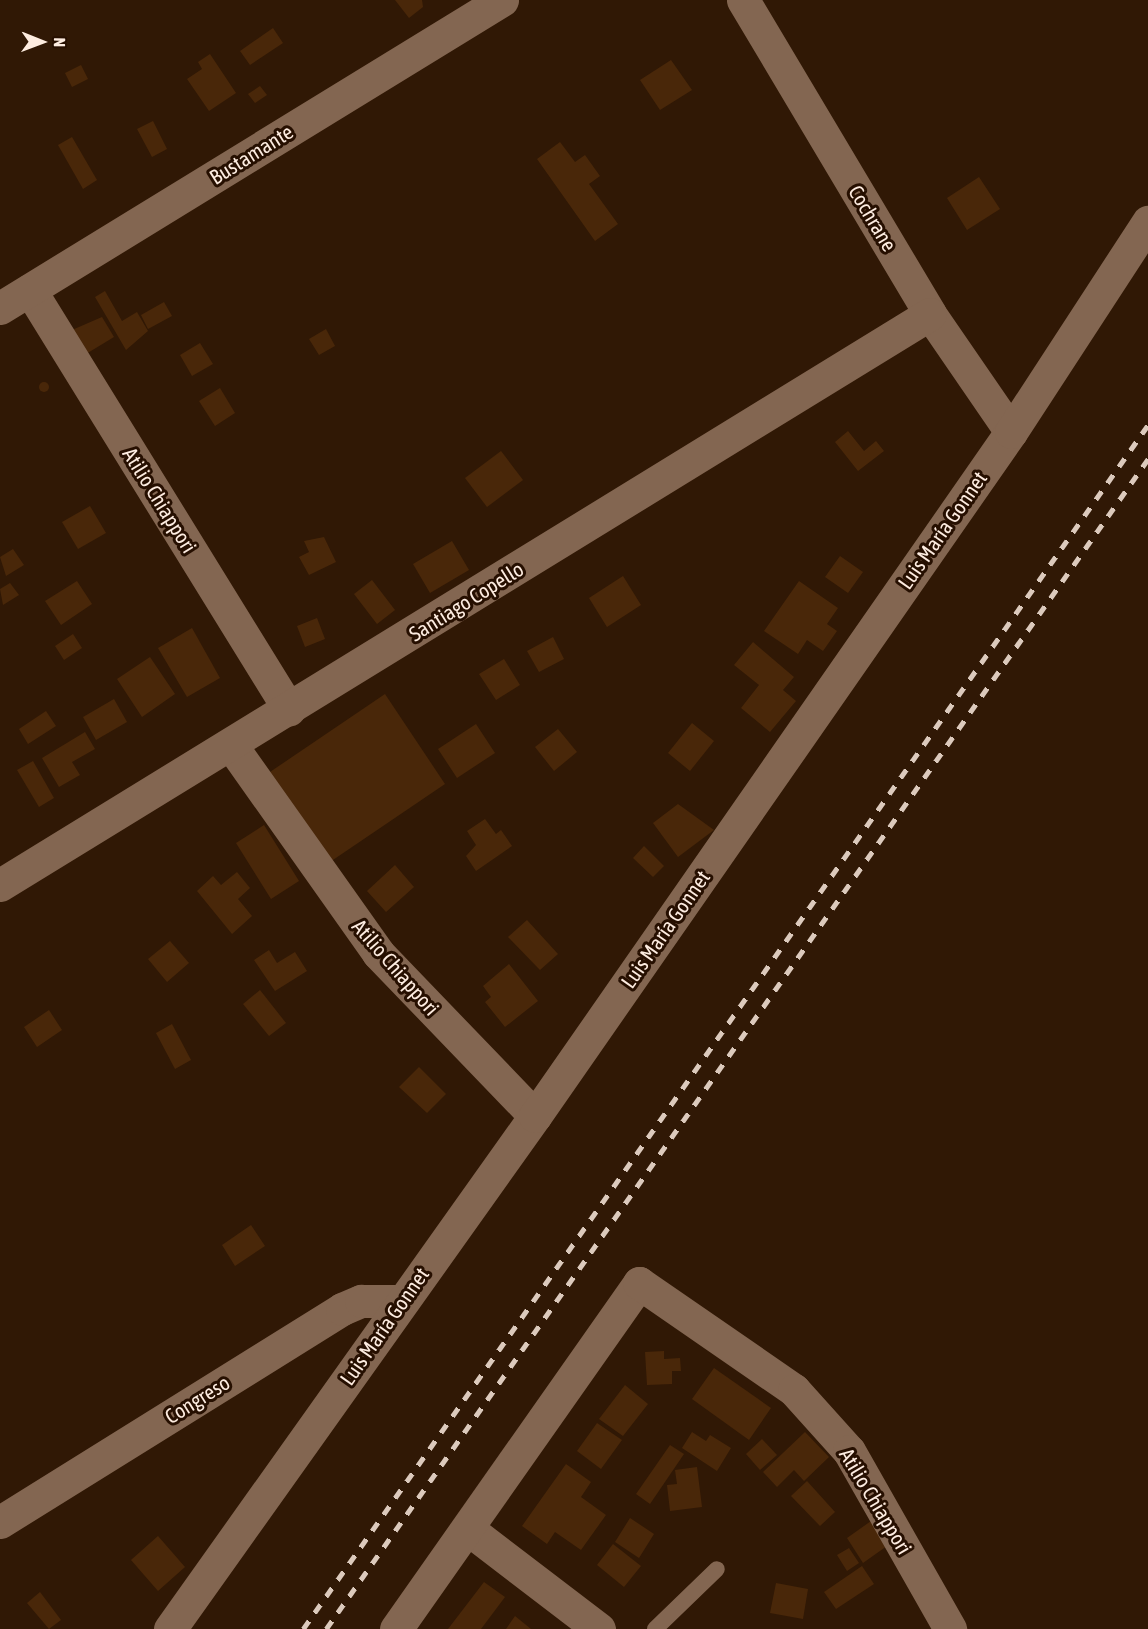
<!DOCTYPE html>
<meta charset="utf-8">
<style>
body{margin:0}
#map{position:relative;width:1148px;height:1629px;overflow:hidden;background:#301805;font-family:"Asap Condensed",sans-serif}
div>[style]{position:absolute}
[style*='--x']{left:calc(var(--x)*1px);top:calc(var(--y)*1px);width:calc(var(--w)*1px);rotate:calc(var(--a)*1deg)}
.building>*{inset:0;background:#492709}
.round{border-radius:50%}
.service>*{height:16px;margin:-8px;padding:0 8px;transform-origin:8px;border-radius:8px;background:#836651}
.minor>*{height:33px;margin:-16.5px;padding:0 16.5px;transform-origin:16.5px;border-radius:16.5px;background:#836651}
.rail>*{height:4.5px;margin-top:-2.25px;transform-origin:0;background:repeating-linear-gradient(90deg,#dccabd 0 10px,transparent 0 20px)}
span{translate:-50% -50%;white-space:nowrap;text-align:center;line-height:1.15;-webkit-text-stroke:6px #260f00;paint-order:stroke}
.street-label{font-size:21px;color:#fdece0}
.north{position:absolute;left:12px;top:12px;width:60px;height:60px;-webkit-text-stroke:4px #260f00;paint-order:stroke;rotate:91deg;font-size:16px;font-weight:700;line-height:24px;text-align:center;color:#fdece0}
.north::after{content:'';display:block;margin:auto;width:21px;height:27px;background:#fdece0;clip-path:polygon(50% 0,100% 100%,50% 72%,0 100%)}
</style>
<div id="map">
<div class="building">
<div style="clip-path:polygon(395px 0,422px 0,423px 7px,409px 18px)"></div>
<div style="clip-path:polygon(273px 28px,283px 43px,250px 65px,240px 51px)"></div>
<div style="clip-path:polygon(210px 54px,236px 93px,209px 111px,187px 79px,202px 69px,198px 62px)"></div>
<div style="clip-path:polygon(671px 60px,692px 90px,660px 110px,640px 80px)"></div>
<div style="clip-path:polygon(81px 65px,88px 79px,72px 87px,65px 73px)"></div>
<div style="clip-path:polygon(260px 86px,267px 95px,255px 103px,248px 94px)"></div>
<div style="clip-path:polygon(153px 121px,167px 149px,152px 157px,137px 129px)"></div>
<div style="clip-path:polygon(72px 137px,97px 180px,83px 189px,58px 145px)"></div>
<div style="clip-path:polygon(560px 142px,575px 162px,585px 155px,600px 176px,589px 184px,618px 224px,595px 241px,537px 159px)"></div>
<div style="clip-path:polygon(979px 177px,1000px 209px,967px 230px,947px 198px)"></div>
<div style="clip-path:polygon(105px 291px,122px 321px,137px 312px,148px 331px,126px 350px,95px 297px)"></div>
<div style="clip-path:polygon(164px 302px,172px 316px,148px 329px,141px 315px)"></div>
<div style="clip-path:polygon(102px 317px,114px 337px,86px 354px,72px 330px)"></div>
<div style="clip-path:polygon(326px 329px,335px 346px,319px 355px,309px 339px)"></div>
<div style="clip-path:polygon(200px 343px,213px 364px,192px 376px,180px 355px)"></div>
<div class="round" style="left:39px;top:382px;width:10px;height:10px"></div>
<div style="clip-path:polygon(220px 388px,235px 413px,215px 426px,199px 401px)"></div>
<div style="clip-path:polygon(848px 431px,864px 451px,876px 441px,884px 451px,858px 471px,835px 442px)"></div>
<div style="clip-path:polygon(501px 451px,523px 480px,487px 507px,465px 478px)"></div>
<div style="clip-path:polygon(90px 506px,106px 533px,78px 549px,62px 522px)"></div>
<div style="clip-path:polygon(324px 537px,336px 562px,309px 575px,299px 557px,309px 552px,304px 541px)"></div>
<div style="clip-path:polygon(452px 541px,469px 570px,430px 593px,413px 564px)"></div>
<div style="clip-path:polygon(13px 549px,24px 565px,6px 576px,0 557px)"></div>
<div style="clip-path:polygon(840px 556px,863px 572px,848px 593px,825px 577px)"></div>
<div style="clip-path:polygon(623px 576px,641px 605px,607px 627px,589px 598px)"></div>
<div style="clip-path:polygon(372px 580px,395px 610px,377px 624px,354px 594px)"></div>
<div style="clip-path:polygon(77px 581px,92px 604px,61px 625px,45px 601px)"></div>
<div style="clip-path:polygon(799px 581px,838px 608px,827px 624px,837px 631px,823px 651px,807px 640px,798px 654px,764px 631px)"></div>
<div style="clip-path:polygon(10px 583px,19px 595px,3px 605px,0 589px)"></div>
<div style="clip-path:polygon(317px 618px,325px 639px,305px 647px,297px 626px)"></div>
<div style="clip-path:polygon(192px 628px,220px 678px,187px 697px,158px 648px)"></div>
<div style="clip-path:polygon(73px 634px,82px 648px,64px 660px,55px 646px)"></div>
<div style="clip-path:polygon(553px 637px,564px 659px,539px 672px,527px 651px)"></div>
<div style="clip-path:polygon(753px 642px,794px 677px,783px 690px,796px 701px,770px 732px,741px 708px,759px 685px,734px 665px)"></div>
<div style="clip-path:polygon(150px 657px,175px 694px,142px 717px,117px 679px)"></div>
<div style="clip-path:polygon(504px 659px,520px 685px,496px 700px,479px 674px)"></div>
<div style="clip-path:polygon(385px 694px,445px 784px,327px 864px,267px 774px)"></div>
<div style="clip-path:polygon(114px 699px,127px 722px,96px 740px,83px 717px)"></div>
<div style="clip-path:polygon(46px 711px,56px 726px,28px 744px,19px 729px)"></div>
<div style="clip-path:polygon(692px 723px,714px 741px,690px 771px,668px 753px)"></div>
<div style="clip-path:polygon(476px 724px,495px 753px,457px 778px,438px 749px)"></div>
<div style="clip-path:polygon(558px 729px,577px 752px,554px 771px,535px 747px)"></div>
<div style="clip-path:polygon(85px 732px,95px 749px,72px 762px,80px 775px,59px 787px,42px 758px)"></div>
<div style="clip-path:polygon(33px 761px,54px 798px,39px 807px,17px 770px)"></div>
<div style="clip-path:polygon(678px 804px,714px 830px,678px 857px,653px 823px)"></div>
<div style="clip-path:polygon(485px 819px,496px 834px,501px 830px,512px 846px,476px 871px,466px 856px,476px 845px,467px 831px)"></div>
<div style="clip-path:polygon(264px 825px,299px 881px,271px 899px,236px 843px)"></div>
<div style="clip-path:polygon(644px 846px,664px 866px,653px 877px,633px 858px)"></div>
<div style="clip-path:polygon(395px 865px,414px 887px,386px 912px,367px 891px)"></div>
<div style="clip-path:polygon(237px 872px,250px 888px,238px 899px,252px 916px,232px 934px,197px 891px,213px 876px,221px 885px)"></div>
<div style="clip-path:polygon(527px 920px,558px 954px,540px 970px,508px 937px)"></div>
<div style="clip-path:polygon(170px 941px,189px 963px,167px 982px,148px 959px)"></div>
<div style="clip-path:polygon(269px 950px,277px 963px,295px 952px,307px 971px,275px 991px,254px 960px)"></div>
<div style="clip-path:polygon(509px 964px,538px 1001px,505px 1027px,485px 1002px,491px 997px,483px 986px)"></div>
<div style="clip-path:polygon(260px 990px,286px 1023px,269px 1036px,243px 1004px)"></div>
<div style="clip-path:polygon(49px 1010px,62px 1030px,37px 1047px,24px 1027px)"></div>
<div style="clip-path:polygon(172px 1024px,191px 1060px,175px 1069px,156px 1033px)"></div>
<div style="clip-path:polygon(419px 1067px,446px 1094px,427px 1113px,399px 1087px)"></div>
<div style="clip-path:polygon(251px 1225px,265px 1246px,235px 1266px,222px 1245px)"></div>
<div style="clip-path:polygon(664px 1351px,664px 1359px,680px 1358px,681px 1371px,672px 1371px,672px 1384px,647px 1385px,645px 1352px)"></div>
<div style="clip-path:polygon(714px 1368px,771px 1408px,749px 1440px,692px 1399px)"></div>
<div style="clip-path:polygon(625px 1385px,648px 1404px,623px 1436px,599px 1419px)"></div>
<div style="clip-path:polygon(597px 1423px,622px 1440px,601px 1469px,577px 1451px)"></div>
<div style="clip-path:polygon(692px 1432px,706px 1441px,710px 1435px,731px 1448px,717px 1471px,682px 1448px)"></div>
<div style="clip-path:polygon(805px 1432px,829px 1457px,804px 1481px,794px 1470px,777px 1487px,763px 1472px)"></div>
<div style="clip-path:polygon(762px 1439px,777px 1455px,760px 1470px,746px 1454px)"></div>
<div style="clip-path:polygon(670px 1445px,684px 1454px,650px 1504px,636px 1494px)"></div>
<div style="clip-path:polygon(566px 1464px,591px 1482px,581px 1497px,606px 1515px,581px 1550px,555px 1532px,547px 1544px,522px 1526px)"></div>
<div style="clip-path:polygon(697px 1467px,702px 1507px,670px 1511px,667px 1485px,677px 1484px,675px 1470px)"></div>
<div style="clip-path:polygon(807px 1481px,835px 1512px,820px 1526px,791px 1496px)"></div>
<div style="clip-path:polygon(630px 1518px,654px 1534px,639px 1558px,615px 1542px)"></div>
<div style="clip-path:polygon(871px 1521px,887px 1546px,863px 1563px,847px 1538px)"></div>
<div style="clip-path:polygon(158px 1536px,185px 1567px,158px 1591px,131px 1560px)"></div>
<div style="clip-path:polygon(613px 1544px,641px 1566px,624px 1587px,597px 1565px)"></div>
<div style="clip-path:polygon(849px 1548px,859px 1563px,847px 1571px,837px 1555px)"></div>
<div style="clip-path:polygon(862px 1566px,874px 1584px,836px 1609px,824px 1592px)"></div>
<div style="clip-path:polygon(484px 1582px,505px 1597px,481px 1629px,448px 1629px)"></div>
<div style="clip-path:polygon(776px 1583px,808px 1589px,803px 1619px,770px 1613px)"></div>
<div style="clip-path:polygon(40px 1592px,61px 1620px,49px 1629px,27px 1603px)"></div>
<div style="clip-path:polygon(515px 1616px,531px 1629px,506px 1629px)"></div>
</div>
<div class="service">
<div style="--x:655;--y:1629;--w:86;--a:-44.1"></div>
</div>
<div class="minor">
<div style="--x:743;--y:0;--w:365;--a:59.2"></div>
<div style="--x:930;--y:314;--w:143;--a:55.5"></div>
<div style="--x:30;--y:290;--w:493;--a:58.3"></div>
<div style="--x:0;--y:308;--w:589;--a:-31.53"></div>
<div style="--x:231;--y:745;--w:255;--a:54.7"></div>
<div style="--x:378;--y:953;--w:226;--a:46.1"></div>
<div style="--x:0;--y:885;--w:1091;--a:-31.55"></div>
<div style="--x:0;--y:1522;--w:403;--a:-31.9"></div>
<div style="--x:342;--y:1309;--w:21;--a:-23"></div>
<div style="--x:361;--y:1301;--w:41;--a:0"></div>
<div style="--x:468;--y:1529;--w:165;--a:37.4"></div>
<div style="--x:170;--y:1629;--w:630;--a:-54.57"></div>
<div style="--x:535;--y:1116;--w:833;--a:-55.17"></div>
<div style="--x:1011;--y:432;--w:251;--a:-56.9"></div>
<div style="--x:396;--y:1629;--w:423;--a:-54.9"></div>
<div style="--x:639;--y:1283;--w:188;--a:34.6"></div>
<div style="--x:794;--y:1390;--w:82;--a:48"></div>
<div style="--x:849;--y:1451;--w:205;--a:60.4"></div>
</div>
<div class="rail">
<div style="--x:303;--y:1629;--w:1471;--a:-54.94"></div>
<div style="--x:326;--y:1629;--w:1430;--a:-54.91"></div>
</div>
<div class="street-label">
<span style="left:251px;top:154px;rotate:-32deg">Bustamante</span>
<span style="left:873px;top:218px;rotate:59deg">Cochrane</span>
<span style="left:160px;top:500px;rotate:58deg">Atilio Chiappori</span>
<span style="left:942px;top:530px;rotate:-55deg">Luis María Gonnet</span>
<span style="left:466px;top:601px;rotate:-32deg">Santiago Copello</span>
<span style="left:665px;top:929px;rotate:-55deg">Luis María Gonnet</span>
<span style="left:396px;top:967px;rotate:49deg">Atilio Chiappori</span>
<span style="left:384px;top:1326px;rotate:-55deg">Luis María Gonnet</span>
<span style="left:197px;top:1399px;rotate:-32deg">Congreso</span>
<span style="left:876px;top:1501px;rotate:59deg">Atilio Chiappori</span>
</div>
<div class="north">N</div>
</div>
